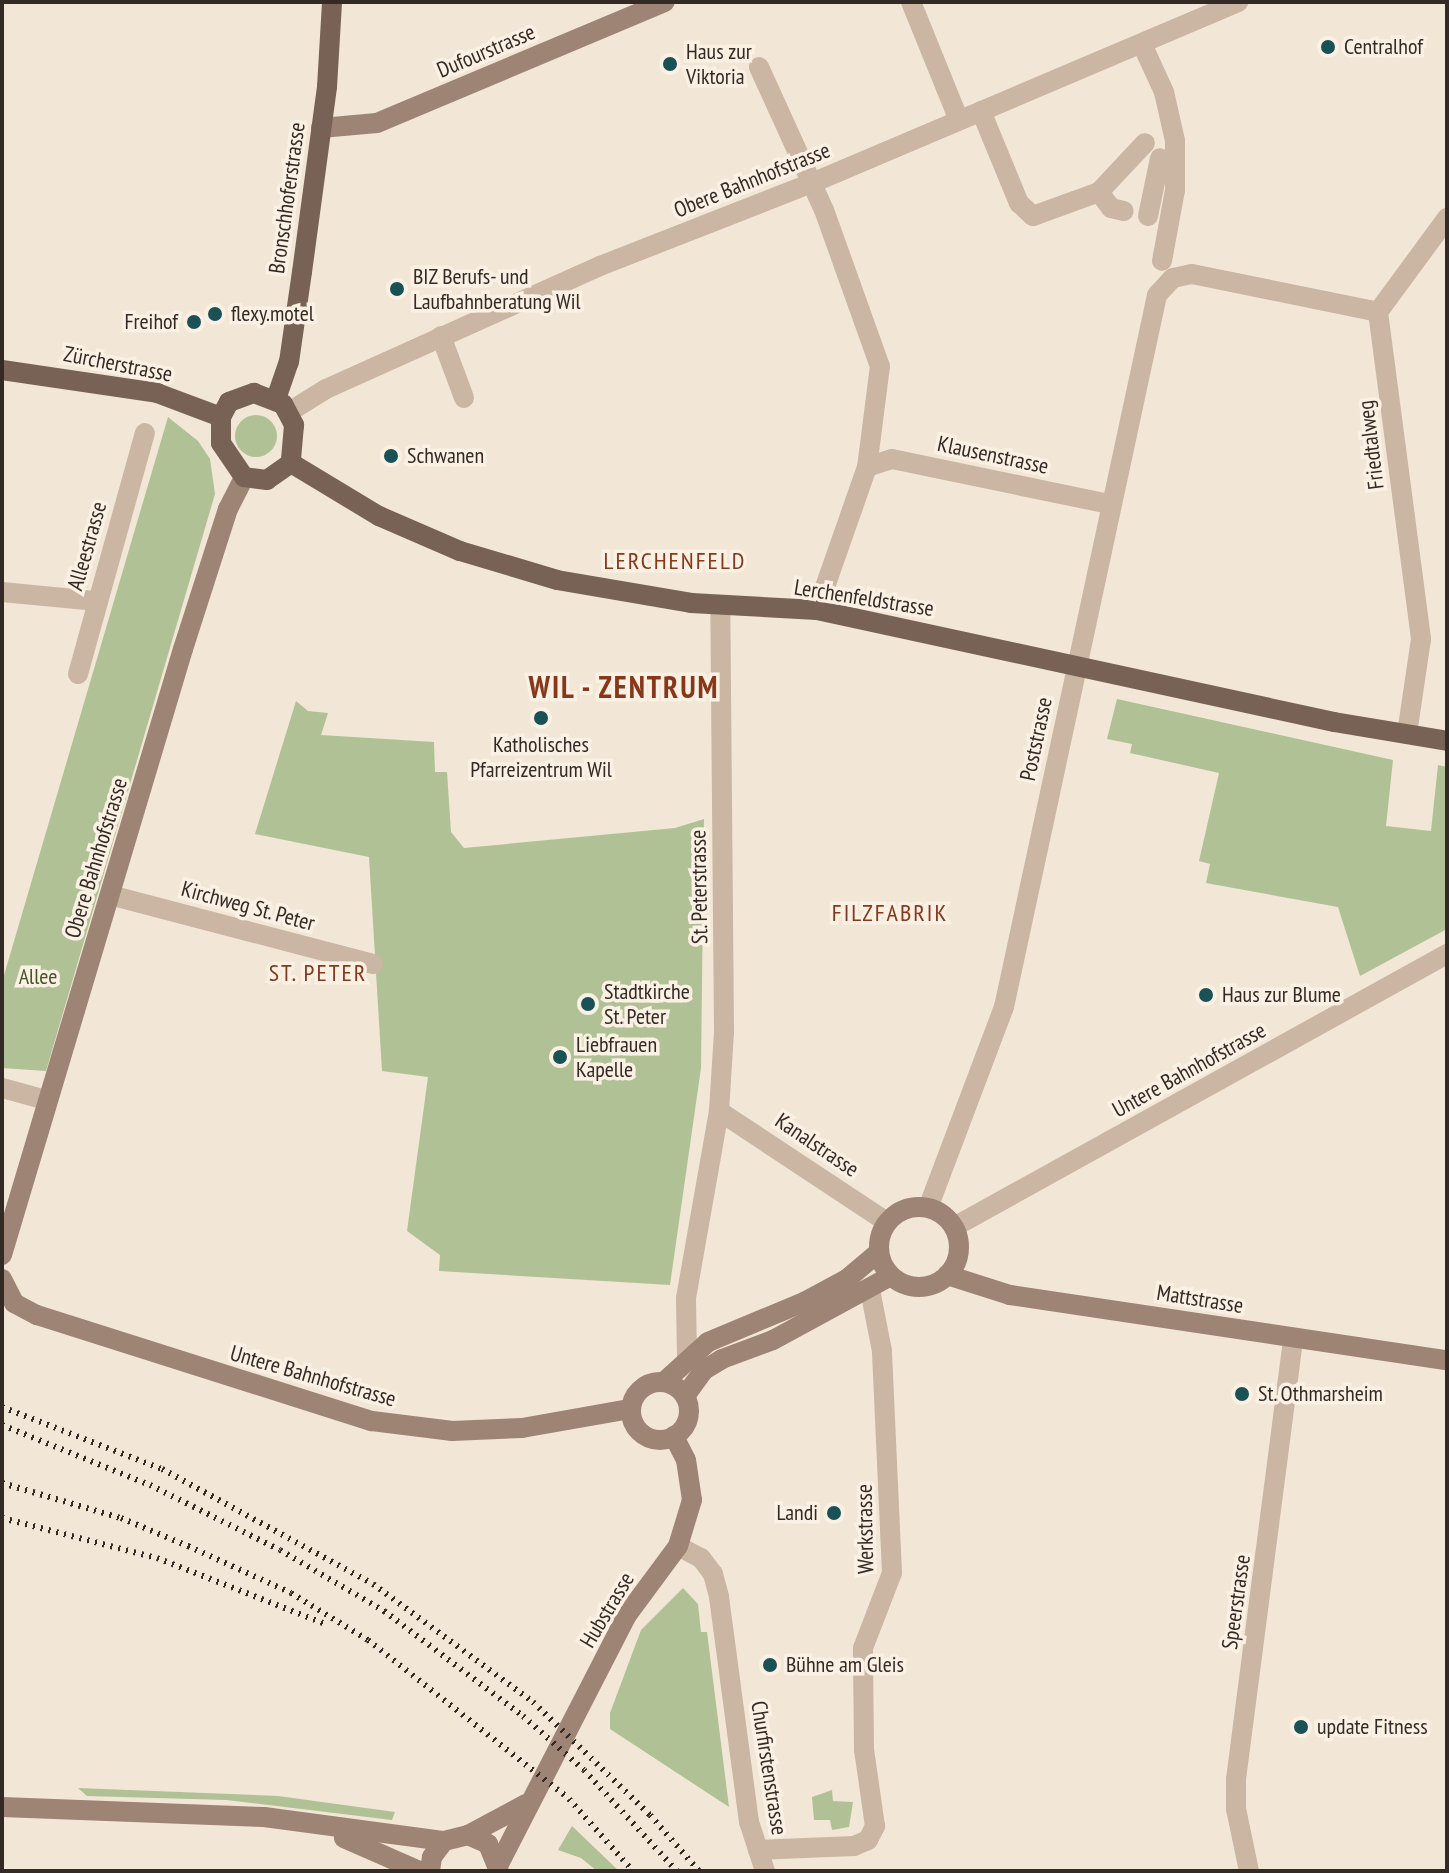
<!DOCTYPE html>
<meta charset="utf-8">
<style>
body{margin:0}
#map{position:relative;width:1449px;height:1873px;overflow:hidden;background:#f2e6d6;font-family:"PT Sans Narrow",sans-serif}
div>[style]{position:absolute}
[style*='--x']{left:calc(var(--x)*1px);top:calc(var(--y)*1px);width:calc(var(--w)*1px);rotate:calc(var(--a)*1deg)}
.green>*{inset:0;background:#b1c196}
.round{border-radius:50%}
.street>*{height:20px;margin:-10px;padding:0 10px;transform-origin:10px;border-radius:10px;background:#cab6a2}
.secondary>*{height:20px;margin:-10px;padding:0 10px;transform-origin:10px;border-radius:10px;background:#9e8474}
.secondary>.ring{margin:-10px;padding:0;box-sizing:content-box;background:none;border:20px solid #9e8474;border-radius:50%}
.primary>*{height:20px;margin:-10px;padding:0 10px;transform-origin:10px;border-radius:10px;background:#776255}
.rail>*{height:6px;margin-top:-3px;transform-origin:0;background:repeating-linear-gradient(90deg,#342a25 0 2px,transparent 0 8px)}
.dots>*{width:22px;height:22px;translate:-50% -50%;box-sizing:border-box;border:4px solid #faf0e3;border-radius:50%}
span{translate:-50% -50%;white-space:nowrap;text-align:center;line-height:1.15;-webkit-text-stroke:7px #faf0e3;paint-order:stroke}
.poi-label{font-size:22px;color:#342a25}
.left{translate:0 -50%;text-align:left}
.right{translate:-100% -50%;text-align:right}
.street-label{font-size:22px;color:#342a25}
.park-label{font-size:22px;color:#425428}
.neighbourhood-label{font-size:24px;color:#87381a;letter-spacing:2px}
.district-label{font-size:30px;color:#87381a;font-weight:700;letter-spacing:2px}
.frame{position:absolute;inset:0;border:4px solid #342a25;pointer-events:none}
</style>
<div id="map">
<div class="green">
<div class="round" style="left:235px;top:415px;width:42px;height:42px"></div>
<div style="clip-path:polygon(168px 417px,198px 441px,210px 459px,215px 494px,46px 1071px,2px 1068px,2px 982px)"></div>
<div style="clip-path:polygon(1117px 699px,1393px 760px,1386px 826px,1431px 831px,1438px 765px,1447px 767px,1447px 929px,1360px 976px,1338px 907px,1206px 883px,1210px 864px,1199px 861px,1219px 773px,1130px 753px,1132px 744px,1107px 739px)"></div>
<div style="clip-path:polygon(296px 701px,308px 711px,328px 713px,321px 735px,434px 742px,435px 772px,447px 772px,451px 832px,464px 848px,675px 828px,704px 819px,701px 1068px,670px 1285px,439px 1271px,440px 1255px,407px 1231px,428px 1077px,382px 1071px,369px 857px,255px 834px)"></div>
<div style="clip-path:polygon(683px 1588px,698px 1604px,701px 1632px,707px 1632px,729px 1807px,610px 1729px,610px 1713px,641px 1630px)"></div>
<div style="clip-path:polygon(78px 1788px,278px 1796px,395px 1812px,392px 1820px,226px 1800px,87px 1796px)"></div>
<div style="clip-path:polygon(832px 1790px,833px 1801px,853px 1802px,849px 1827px,832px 1830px,830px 1820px,814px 1820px,812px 1797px)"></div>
<div style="clip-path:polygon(572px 1826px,619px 1871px,597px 1871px,581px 1858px,558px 1850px)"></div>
</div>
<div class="street">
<div style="--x:911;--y:2;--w:127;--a:67.9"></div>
<div style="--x:1142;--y:44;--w:53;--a:65.4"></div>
<div style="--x:1164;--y:92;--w:50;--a:77.3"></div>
<div style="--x:1175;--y:141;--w:49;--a:90"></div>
<div style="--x:1175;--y:190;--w:72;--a:100.4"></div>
<div style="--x:759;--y:67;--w:157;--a:65.6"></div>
<div style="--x:824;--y:210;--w:166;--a:70.3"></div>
<div style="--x:880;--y:366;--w:102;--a:97.3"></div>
<div style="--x:867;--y:467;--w:151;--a:109.3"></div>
<div style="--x:981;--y:111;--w:100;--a:67.6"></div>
<div style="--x:1019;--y:203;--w:19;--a:43"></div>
<div style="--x:1033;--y:216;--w:70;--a:-20"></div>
<div style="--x:1099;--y:192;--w:67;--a:-46.8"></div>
<div style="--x:1099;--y:192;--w:20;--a:53"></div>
<div style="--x:1111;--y:208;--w:13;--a:13"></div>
<div style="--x:1148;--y:216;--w:59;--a:-78.3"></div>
<div style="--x:1378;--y:312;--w:330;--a:82.5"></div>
<div style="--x:1421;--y:639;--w:96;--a:98.4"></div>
<div style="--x:1378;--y:312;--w:117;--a:-53.7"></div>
<div style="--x:441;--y:336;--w:66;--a:69.6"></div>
<div style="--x:289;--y:412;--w:44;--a:-31.9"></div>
<div style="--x:326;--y:389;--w:300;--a:-24.2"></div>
<div style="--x:600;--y:266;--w:228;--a:-21.4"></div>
<div style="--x:812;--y:183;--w:463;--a:-23"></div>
<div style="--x:867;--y:467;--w:26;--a:-18"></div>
<div style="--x:892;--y:459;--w:223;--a:11.7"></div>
<div style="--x:2;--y:592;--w:93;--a:5.5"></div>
<div style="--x:78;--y:674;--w:250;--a:-74.5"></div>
<div style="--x:110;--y:895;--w:272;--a:14.7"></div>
<div style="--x:2;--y:1088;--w:46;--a:15.3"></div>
<div style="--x:719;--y:1111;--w:201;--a:33.5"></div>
<div style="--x:928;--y:1208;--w:215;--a:-69.3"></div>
<div style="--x:1004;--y:1007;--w:728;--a:-77.87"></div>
<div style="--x:1157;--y:295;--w:23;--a:-47"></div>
<div style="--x:1173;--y:278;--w:19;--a:-12"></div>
<div style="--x:1192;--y:274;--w:190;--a:11.5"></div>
<div style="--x:954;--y:1227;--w:564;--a:-28.98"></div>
<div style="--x:687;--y:1357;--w:59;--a:-91"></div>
<div style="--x:686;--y:1298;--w:190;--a:-80"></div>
<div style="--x:719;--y:1111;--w:79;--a:-86.4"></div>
<div style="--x:724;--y:1032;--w:427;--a:-90.5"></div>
<div style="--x:678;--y:1546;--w:26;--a:28"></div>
<div style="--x:701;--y:1558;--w:20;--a:53"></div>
<div style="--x:713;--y:1574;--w:24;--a:75"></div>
<div style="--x:719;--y:1597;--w:227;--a:82.4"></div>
<div style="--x:749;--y:1822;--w:52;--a:71.9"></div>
<div style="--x:758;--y:1850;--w:96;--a:-2.4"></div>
<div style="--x:854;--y:1846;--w:15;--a:-23"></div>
<div style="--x:868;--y:1840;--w:16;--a:-63"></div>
<div style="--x:875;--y:1826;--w:77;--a:-98.2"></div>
<div style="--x:864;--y:1750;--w:102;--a:-90.6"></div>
<div style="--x:863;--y:1648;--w:80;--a:-68.9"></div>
<div style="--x:892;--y:1573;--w:222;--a:-92.6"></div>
<div style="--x:882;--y:1351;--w:62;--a:-101.1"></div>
<div style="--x:1249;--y:1871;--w:63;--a:-101.8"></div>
<div style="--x:1236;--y:1809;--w:30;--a:-90"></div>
<div style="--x:1236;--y:1779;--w:445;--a:-82.6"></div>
</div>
<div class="secondary">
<div style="--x:321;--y:128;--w:56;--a:-5.1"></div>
<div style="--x:377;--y:123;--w:312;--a:-22.8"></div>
<div class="ring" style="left:879px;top:1207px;width:60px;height:60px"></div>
<div style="--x:2;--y:1255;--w:632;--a:-73.37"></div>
<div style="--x:183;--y:649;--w:147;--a:-72.2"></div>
<div style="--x:228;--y:509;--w:36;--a:-63"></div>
<div style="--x:947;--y:1275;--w:66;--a:17.6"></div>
<div style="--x:1010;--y:1295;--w:442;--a:8.5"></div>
<div style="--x:2;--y:1279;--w:27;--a:63"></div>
<div style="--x:14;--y:1303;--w:26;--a:28"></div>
<div style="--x:37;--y:1315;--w:351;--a:17.6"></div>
<div style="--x:372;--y:1421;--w:81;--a:7.1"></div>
<div style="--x:452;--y:1431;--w:70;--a:-2.5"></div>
<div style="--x:522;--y:1428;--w:110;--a:-10"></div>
<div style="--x:664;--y:1382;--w:59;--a:-42.3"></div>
<div style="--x:708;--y:1342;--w:104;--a:-22.6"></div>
<div style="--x:804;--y:1302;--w:49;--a:-28.1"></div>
<div style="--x:847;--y:1279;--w:42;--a:-40.2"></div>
<div class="ring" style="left:631px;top:1382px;width:38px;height:38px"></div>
<div style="--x:685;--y:1396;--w:32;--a:-54"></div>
<div style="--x:704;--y:1370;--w:21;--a:-31"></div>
<div style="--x:722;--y:1359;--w:54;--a:-20.4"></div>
<div style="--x:773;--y:1340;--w:134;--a:-28.5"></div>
<div style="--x:2;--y:1807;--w:262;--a:2.2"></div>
<div style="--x:264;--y:1817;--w:182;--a:7.6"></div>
<div style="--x:468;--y:1835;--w:66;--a:-28.1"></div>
<div style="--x:344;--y:1838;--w:82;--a:23.7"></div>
<div style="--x:499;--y:1864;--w:280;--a:-62.8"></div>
<div style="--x:627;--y:1615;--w:86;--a:-53.5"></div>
<div style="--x:678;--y:1546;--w:48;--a:-73.1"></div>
<div style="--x:692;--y:1500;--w:40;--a:-98.5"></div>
<div style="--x:686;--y:1460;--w:27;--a:-117"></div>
<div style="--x:430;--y:1871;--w:14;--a:-82"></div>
<div style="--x:432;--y:1857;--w:20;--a:-53"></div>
<div style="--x:444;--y:1841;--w:25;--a:-14"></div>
<div style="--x:468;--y:1835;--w:22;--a:24"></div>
<div style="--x:488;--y:1844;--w:29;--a:68"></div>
</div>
<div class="primary">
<div style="--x:2;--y:370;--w:157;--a:8.4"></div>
<div style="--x:157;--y:393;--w:68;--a:20.6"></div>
<div style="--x:254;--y:393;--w:31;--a:21"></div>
<div style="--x:283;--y:404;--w:24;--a:62"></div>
<div style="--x:294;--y:425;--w:38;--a:95"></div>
<div style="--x:291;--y:463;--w:29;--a:145"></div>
<div style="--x:267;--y:480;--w:23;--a:-173"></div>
<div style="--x:244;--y:477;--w:41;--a:-124.1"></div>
<div style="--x:221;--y:443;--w:26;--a:-90"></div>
<div style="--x:221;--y:417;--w:17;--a:-62"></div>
<div style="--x:229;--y:402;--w:27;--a:-20"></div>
<div style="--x:276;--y:399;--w:39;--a:-71"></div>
<div style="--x:289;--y:362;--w:91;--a:-81.8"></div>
<div style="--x:302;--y:272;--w:187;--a:-82.3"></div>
<div style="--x:327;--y:87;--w:85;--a:-86.6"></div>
<div style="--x:291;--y:463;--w:103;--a:31.1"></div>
<div style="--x:379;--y:516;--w:88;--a:23.4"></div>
<div style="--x:460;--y:551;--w:101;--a:16.6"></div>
<div style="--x:557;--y:580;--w:136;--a:9.7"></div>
<div style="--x:691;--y:603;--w:126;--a:3.2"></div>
<div style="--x:817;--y:610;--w:529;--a:12.22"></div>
<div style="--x:1334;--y:722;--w:115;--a:9.5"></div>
</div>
<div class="rail">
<div style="--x:2;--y:1407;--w:172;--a:21.2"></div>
<div style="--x:162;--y:1469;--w:240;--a:28.6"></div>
<div style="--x:373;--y:1584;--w:199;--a:36.4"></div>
<div style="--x:533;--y:1702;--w:163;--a:44"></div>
<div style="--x:650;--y:1815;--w:74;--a:48.8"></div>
<div style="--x:2;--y:1425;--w:160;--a:22.1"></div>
<div style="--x:150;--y:1485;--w:145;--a:26.6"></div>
<div style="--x:280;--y:1550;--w:121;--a:30.4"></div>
<div style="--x:384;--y:1611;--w:174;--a:37.1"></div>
<div style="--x:523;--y:1716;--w:81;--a:41.5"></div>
<div style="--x:584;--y:1770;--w:137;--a:47.4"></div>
<div style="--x:2;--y:1483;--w:124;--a:16.4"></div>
<div style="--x:121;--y:1518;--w:73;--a:22.7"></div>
<div style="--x:188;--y:1546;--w:113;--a:24.5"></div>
<div style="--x:291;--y:1593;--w:90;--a:31.4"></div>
<div style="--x:368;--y:1640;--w:256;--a:38.3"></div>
<div style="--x:569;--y:1799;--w:96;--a:48.4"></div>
<div style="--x:2;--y:1518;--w:160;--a:14.5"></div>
<div style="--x:157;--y:1558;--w:180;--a:21.4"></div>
</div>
<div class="dots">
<div style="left:1328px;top:47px;background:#195157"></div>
<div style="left:670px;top:64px;background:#195157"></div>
<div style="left:397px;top:289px;background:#195157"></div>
<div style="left:215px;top:314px;background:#195157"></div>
<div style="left:194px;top:322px;background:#195157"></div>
<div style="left:391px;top:456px;background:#195157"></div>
<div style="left:541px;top:718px;background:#195157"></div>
<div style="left:1206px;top:995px;background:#195157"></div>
<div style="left:588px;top:1004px;background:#195157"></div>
<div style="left:560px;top:1057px;background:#195157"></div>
<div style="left:1242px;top:1394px;background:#195157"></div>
<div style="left:834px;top:1513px;background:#195157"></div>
<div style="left:770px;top:1665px;background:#195157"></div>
<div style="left:1301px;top:1727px;background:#195157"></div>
</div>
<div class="poi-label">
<span class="left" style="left:1344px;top:47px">Centralhof</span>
<span class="left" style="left:686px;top:64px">Haus zur<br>Viktoria</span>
<span class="left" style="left:413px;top:289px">BIZ Berufs- und<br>Laufbahnberatung Wil</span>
<span class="left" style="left:231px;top:314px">flexy.motel</span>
<span class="right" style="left:178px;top:322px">Freihof</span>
<span class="left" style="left:407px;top:456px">Schwanen</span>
<span style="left:541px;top:757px">Katholisches<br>Pfarreizentrum Wil</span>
<span class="left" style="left:604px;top:1004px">Stadtkirche<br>St. Peter</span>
<span class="left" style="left:1222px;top:995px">Haus zur Blume</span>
<span class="left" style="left:576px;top:1057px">Liebfrauen<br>Kapelle</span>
<span class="left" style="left:1258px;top:1394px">St. Othmarsheim</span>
<span class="right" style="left:818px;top:1513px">Landi</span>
<span class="left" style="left:786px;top:1665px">Bühne am Gleis</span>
<span class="left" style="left:1317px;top:1727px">update Fitness</span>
</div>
<div class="street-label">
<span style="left:486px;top:51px;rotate:-23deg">Dufourstrasse</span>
<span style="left:752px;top:180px;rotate:-22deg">Obere Bahnhofstrasse</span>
<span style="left:287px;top:198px;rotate:-82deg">Bronschhoferstrasse</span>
<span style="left:118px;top:364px;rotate:11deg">Zürcherstrasse</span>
<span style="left:1371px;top:445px;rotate:-97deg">Friedtalweg</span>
<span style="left:993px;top:455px;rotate:12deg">Klausenstrasse</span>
<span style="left:87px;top:546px;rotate:-74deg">Alleestrasse</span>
<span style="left:864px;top:598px;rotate:9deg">Lerchenfeldstrasse</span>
<span style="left:1036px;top:739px;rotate:-78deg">Poststrasse</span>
<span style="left:96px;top:858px;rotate:-73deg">Obere Bahnhofstrasse</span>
<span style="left:699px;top:887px;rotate:-91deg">St. Peterstrasse</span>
<span style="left:248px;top:906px;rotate:15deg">Kirchweg St. Peter</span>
<span style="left:1189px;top:1070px;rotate:-29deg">Untere Bahnhofstrasse</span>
<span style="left:817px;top:1145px;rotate:34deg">Kanalstrasse</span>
<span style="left:1200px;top:1299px;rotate:9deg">Mattstrasse</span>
<span style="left:313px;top:1376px;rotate:16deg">Untere Bahnhofstrasse</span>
<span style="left:865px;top:1529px;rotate:-91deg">Werkstrasse</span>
<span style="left:1236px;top:1602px;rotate:-82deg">Speerstrasse</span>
<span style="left:607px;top:1610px;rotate:-59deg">Hubstrasse</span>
<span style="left:769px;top:1768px;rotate:81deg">Churfirstenstrasse</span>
</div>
<div class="park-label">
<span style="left:38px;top:977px">Allee</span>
</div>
<div class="neighbourhood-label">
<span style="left:675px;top:561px">LERCHENFELD</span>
<span style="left:890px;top:913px">FILZFABRIK</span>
<span style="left:318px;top:973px">ST. PETER</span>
</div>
<div class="district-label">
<span style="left:624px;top:687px">WIL - ZENTRUM</span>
</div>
<div class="frame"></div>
</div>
